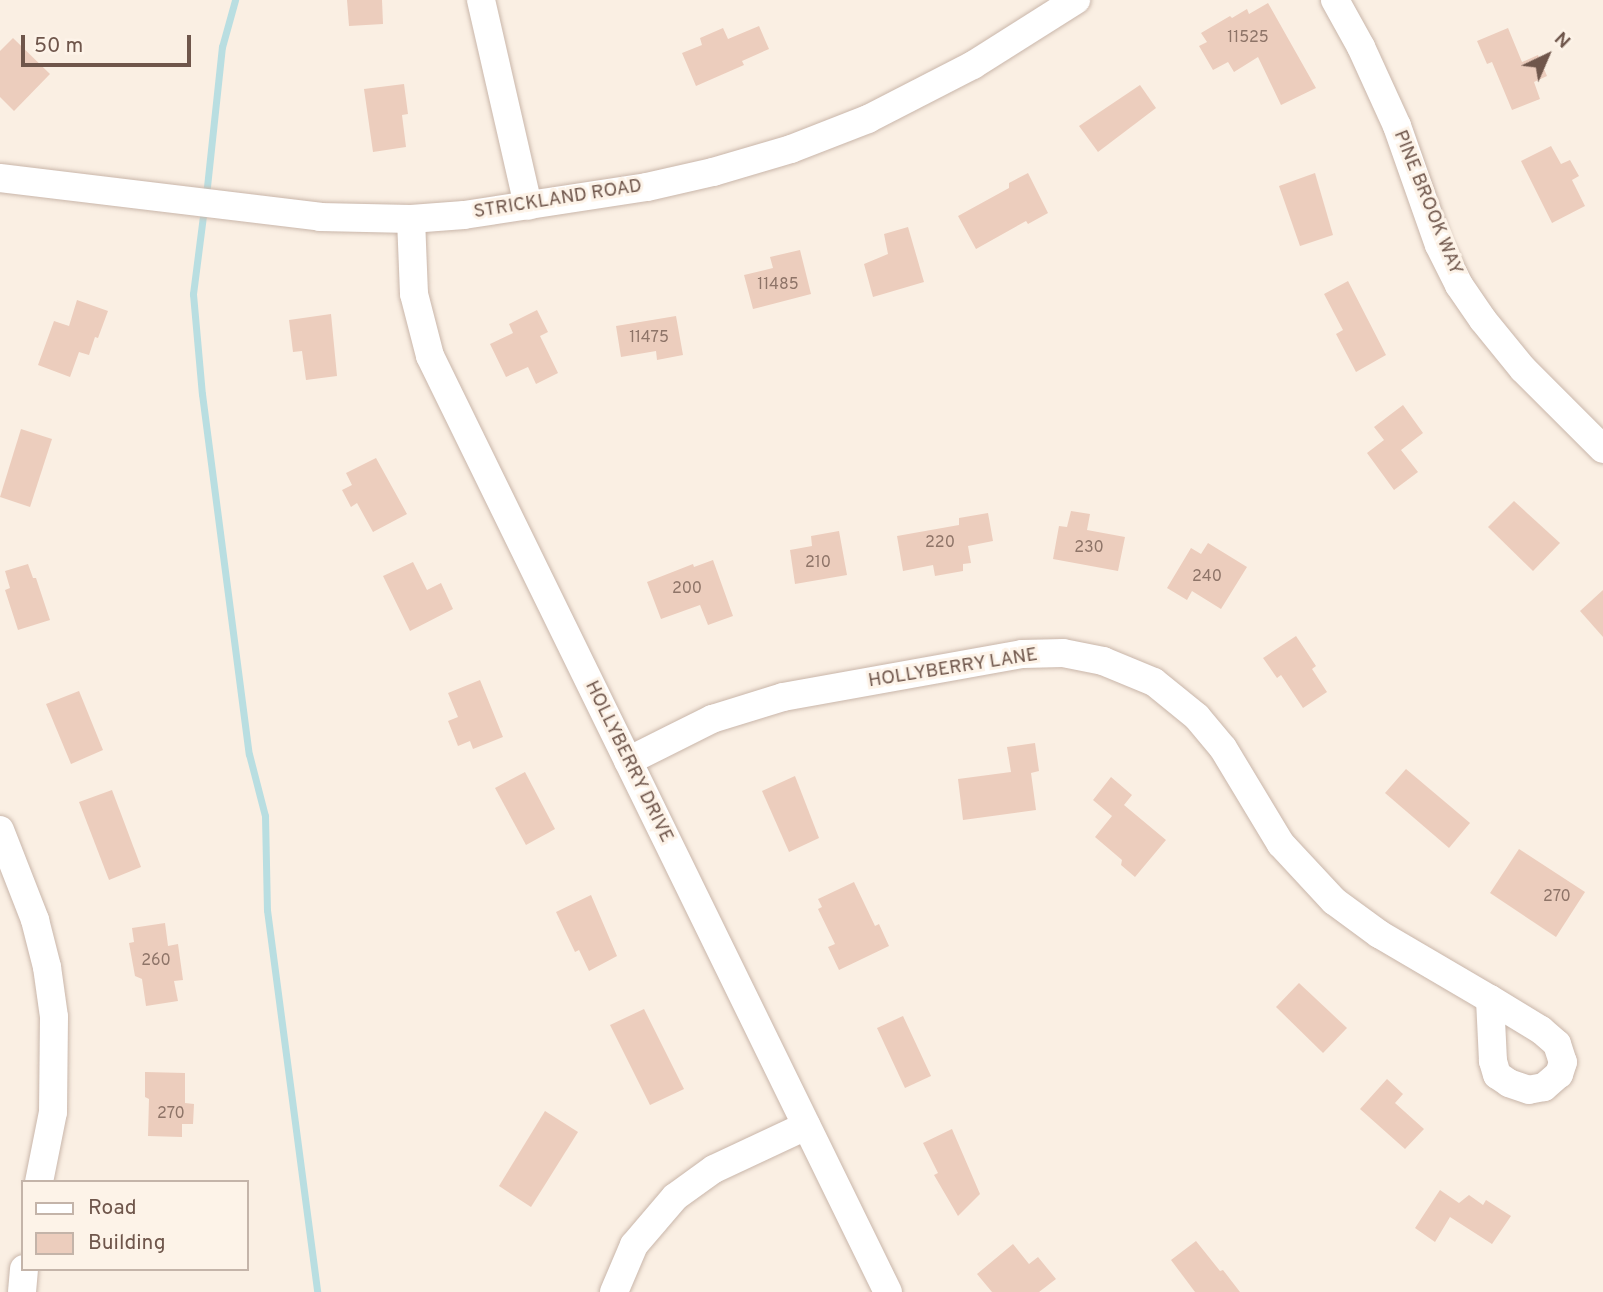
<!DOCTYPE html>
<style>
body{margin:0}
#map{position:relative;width:1603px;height:1292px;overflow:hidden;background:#faefe3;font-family:Overpass,sans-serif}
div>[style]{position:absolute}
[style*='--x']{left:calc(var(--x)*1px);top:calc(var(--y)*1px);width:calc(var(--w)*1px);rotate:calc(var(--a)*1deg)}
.stream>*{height:7px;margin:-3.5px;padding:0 3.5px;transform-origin:3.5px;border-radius:3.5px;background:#b9dee1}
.building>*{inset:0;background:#eccdbd}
.roads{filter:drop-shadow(0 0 2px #c9b6aa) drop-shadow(0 0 2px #c9b6aa)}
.minor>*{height:28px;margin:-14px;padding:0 14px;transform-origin:14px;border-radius:14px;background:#fff}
span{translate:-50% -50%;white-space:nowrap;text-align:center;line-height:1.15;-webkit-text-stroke:6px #fdf3e8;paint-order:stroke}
.number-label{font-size:16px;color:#8e7468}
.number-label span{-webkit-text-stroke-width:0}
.street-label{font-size:19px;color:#6f564b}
.legend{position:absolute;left:21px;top:1180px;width:228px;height:91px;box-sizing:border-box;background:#fdf3e8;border:2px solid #c4b4a9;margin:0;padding:9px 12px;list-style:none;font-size:21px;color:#6f564b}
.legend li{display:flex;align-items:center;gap:14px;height:35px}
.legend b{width:35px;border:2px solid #c4b4a9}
.north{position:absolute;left:1512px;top:21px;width:70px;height:70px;-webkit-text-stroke:5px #fdf3e8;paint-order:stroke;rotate:44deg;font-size:19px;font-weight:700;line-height:28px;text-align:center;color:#6f564b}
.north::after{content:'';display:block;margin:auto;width:24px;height:32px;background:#6f564b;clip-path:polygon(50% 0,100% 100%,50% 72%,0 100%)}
.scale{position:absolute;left:21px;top:35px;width:170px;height:32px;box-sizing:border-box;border:4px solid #6f564b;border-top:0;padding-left:9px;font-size:21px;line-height:24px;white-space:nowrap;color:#6f564b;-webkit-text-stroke:5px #fdf3e8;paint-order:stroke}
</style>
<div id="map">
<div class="stream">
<div style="--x:206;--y:196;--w:150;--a:-83.9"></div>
<div style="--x:222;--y:47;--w:49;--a:-74.5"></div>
<div style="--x:204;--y:208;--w:87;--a:97.3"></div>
<div style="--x:193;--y:294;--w:100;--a:84.9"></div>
<div style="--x:202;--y:394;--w:363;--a:82.6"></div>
<div style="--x:249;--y:754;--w:64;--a:75.5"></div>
<div style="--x:265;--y:816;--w:94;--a:88.8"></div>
<div style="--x:267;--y:910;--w:385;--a:82.5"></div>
</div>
<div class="building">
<div style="clip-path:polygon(347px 0,382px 0,383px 24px,349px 26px)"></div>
<div style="clip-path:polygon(1268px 3px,1316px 88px,1281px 105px,1258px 57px,1234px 72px,1228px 62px,1213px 70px,1199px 46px,1207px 42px,1201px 33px,1230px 16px,1232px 18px,1247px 9px,1249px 14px)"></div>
<div style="clip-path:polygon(759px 26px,769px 49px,742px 61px,744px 65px,696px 86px,682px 53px,702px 45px,700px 38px,723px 28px,728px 39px)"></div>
<div style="clip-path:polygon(1508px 28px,1522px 62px,1538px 55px,1547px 76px,1534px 82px,1540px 99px,1512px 110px,1492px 62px,1487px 64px,1477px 41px)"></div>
<div style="clip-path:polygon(13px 38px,50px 74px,14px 111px,0 97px,0 51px)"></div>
<div style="clip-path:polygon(404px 84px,408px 114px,402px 115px,406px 147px,373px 152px,364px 89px)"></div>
<div style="clip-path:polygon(1140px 85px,1156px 108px,1098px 152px,1079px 126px)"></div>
<div style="clip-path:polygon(1551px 146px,1561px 164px,1570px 160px,1579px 176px,1572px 180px,1585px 206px,1552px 223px,1521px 161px)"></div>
<div style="clip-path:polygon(1028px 173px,1048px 213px,1028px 224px,1026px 221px,976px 249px,958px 216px,1009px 188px,1009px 183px)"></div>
<div style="clip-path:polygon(1315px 173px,1333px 235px,1300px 246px,1279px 186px)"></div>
<div style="clip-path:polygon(908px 227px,924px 282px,873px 297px,864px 264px,888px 254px,884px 234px)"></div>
<div style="clip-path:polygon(800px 250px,811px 294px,753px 309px,744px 275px,773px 268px,770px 257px)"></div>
<div style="clip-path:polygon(1348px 281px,1386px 355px,1356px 372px,1336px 334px,1343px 330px,1324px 294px)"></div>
<div style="clip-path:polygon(77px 300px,108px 311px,98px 338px,95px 337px,89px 355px,79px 352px,70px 377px,38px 365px,54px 321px,69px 326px)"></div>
<div style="clip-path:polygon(537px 310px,548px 332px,540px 336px,558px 373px,536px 384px,528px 367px,506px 377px,490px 344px,513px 333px,509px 324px)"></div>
<div style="clip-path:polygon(331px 314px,337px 376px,306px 380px,302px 351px,293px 352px,289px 320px)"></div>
<div style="clip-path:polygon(676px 316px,683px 355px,657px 360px,656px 351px,621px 357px,616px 326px)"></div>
<div style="clip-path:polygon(1403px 405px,1423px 433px,1401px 450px,1418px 472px,1394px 490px,1367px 453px,1384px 440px,1374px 427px)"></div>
<div style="clip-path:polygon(21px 429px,52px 439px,30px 507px,0 497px)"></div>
<div style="clip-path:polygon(376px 458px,407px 514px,373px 532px,357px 503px,351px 507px,342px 490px,352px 485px,346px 473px)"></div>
<div style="clip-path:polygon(1514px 501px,1560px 543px,1533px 571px,1488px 527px)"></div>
<div style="clip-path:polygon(1071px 511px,1090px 514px,1087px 530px,1125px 537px,1118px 571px,1053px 559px,1059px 526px,1067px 527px)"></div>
<div style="clip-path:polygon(988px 513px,993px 541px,968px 546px,971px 563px,963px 564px,963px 571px,935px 576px,933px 565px,903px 571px,897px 536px,959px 525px,959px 518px)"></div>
<div style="clip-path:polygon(839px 531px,847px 575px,795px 584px,790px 550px,812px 546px,811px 536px)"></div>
<div style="clip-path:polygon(1208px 543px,1247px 567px,1221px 609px,1192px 591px,1187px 600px,1167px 588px,1191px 548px,1201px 554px)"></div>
<div style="clip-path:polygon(713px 560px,733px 616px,708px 625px,700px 605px,661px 619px,647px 582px,693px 564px,694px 567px)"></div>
<div style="clip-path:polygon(413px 562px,427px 590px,441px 583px,453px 609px,410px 631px,383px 576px)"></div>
<div style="clip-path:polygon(28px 564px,33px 578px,36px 578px,50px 620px,18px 630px,5px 590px,10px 588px,5px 571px)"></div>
<div style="clip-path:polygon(1603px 590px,1603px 637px,1580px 611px)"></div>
<div style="clip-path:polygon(1296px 636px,1316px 666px,1312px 669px,1327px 692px,1303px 708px,1281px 675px,1277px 678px,1263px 658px)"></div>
<div style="clip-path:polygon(480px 680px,503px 737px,473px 749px,470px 741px,458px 746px,448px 721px,458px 717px,448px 693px)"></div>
<div style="clip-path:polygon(79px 691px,103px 750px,71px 764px,46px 704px)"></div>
<div style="clip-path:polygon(1035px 743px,1039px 771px,1031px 773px,1036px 810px,963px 820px,958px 779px,1011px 772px,1007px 747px)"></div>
<div style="clip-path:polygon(1406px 769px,1470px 823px,1449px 848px,1385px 793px)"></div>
<div style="clip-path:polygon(525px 772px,555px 829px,526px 845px,495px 788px)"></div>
<div style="clip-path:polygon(795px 776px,819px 838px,789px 852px,762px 791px)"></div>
<div style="clip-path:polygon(1111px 777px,1132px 795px,1124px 805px,1166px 840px,1135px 877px,1121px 865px,1122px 860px,1095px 837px,1112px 816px,1093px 800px)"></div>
<div style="clip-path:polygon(112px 790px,141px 867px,109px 880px,79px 802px)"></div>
<div style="clip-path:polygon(1519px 849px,1585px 892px,1556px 937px,1490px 893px)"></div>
<div style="clip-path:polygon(854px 882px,875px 926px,879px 924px,889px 946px,839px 970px,828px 947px,835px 944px,818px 909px,822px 907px,818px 899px)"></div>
<div style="clip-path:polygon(591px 895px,617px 956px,589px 971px,579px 950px,575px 952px,556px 912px)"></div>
<div style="clip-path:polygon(165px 923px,168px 946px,178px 944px,183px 980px,174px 981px,178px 1001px,146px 1006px,142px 979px,135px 976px,129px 943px,134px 942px,132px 928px)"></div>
<div style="clip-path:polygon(1299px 983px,1347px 1028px,1323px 1053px,1276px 1007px)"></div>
<div style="clip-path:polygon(644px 1009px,684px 1089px,650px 1105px,610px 1025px)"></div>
<div style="clip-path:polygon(903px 1016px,931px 1076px,905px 1088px,877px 1028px)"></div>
<div style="clip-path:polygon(145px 1072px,185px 1073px,185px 1103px,194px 1104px,193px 1124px,182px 1124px,182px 1137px,148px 1136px,149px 1099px,145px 1097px)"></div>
<div style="clip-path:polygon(1387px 1079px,1403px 1094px,1395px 1103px,1424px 1129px,1405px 1149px,1360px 1109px)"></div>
<div style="clip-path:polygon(545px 1111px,578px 1132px,531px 1207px,499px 1186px)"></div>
<div style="clip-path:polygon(952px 1129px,980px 1194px,958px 1216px,934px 1175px,938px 1173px,923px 1143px)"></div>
<div style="clip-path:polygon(1440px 1190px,1459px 1203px,1469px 1195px,1483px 1205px,1486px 1200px,1511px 1216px,1492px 1244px,1450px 1217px,1435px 1242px,1415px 1228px)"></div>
<div style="clip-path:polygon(1196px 1241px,1220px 1271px,1223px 1270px,1240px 1292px,1195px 1292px,1171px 1260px)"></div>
<div style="clip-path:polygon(1013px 1244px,1029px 1264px,1038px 1257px,1056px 1279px,1039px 1292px,992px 1292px,977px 1274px)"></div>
</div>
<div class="roads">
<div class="minor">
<div style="--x:481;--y:0;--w:211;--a:77.1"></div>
<div style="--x:1335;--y:0;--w:54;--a:61"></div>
<div style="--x:1361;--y:47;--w:87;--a:65.5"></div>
<div style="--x:1397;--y:126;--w:126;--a:70.6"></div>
<div style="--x:1439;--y:245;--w:45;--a:63.4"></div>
<div style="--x:1459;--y:285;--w:42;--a:55.6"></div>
<div style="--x:1483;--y:320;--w:63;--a:50.8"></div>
<div style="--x:1523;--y:369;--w:113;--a:45"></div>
<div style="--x:0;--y:178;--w:322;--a:6.9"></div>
<div style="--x:320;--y:217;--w:91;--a:1.3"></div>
<div style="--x:411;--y:219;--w:53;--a:-4.3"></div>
<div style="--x:464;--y:215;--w:185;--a:-8.7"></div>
<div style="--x:647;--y:187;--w:68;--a:-12.8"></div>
<div style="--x:713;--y:172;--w:81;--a:-16.4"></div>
<div style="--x:791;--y:149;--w:83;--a:-21.3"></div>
<div style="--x:868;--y:119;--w:118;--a:-27.2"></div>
<div style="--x:973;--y:65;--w:122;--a:-32.3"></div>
<div style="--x:411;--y:219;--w:75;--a:87.7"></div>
<div style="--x:414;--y:294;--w:64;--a:75.5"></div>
<div style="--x:430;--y:356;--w:1042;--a:63.93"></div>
<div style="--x:628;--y:761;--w:94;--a:-26.6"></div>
<div style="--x:712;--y:719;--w:74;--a:-17.2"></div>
<div style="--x:783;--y:697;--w:243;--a:-10.2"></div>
<div style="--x:1022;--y:654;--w:41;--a:-1.4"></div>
<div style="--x:1063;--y:653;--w:41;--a:11.3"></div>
<div style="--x:1103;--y:661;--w:55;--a:22.4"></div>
<div style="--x:1154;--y:682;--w:55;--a:39.1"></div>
<div style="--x:1197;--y:717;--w:40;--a:50"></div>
<div style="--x:1223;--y:748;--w:112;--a:58.9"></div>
<div style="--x:1281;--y:844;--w:78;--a:47.1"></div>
<div style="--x:1334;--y:901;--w:56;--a:36.3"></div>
<div style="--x:1379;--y:934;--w:129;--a:30.4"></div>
<div style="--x:1490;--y:999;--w:60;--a:31.3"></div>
<div style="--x:1541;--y:1030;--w:21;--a:41"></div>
<div style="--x:1557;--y:1044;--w:19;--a:72"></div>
<div style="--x:1563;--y:1062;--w:13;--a:108"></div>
<div style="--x:1559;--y:1074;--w:20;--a:139"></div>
<div style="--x:1544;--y:1087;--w:15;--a:169"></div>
<div style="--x:1529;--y:1090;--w:21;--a:-161"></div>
<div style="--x:1509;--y:1083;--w:14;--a:-146"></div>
<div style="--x:1497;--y:1075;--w:15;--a:-106"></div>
<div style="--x:1493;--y:1061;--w:62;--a:-92.8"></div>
<div style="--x:0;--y:830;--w:97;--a:68.7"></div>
<div style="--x:35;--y:920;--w:49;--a:75.7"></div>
<div style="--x:47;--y:967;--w:50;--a:82"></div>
<div style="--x:54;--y:1017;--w:95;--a:90.6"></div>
<div style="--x:53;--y:1112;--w:71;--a:101.3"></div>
<div style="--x:22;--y:1292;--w:23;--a:-85"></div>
<div style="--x:614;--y:1292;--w:51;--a:-66.9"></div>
<div style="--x:634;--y:1245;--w:63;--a:-49.5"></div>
<div style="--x:675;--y:1197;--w:48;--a:-35.7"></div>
<div style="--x:714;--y:1169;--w:102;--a:-25.1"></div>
</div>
</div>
<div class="number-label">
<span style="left:1248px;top:38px">11525</span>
<span style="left:778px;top:285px">11485</span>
<span style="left:649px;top:338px">11475</span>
<span style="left:940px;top:543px">220</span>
<span style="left:1089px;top:548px">230</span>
<span style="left:818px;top:563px">210</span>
<span style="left:1207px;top:577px">240</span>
<span style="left:687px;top:589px">200</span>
<span style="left:1557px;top:897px">270</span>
<span style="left:156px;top:961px">260</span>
<span style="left:171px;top:1114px">270</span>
</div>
<div class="street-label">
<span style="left:558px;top:200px;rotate:-9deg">STRICKLAND ROAD</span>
<span style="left:1427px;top:203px;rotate:68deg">PINE BROOK WAY</span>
<span style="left:953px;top:669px;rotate:-9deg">HOLLYBERRY LANE</span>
<span style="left:628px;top:762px;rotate:64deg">HOLLYBERRY DRIVE</span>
</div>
<ul class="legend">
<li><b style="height:9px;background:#fff"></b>Road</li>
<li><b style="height:19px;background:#eccdbd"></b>Building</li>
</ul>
<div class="north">N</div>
<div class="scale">50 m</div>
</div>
